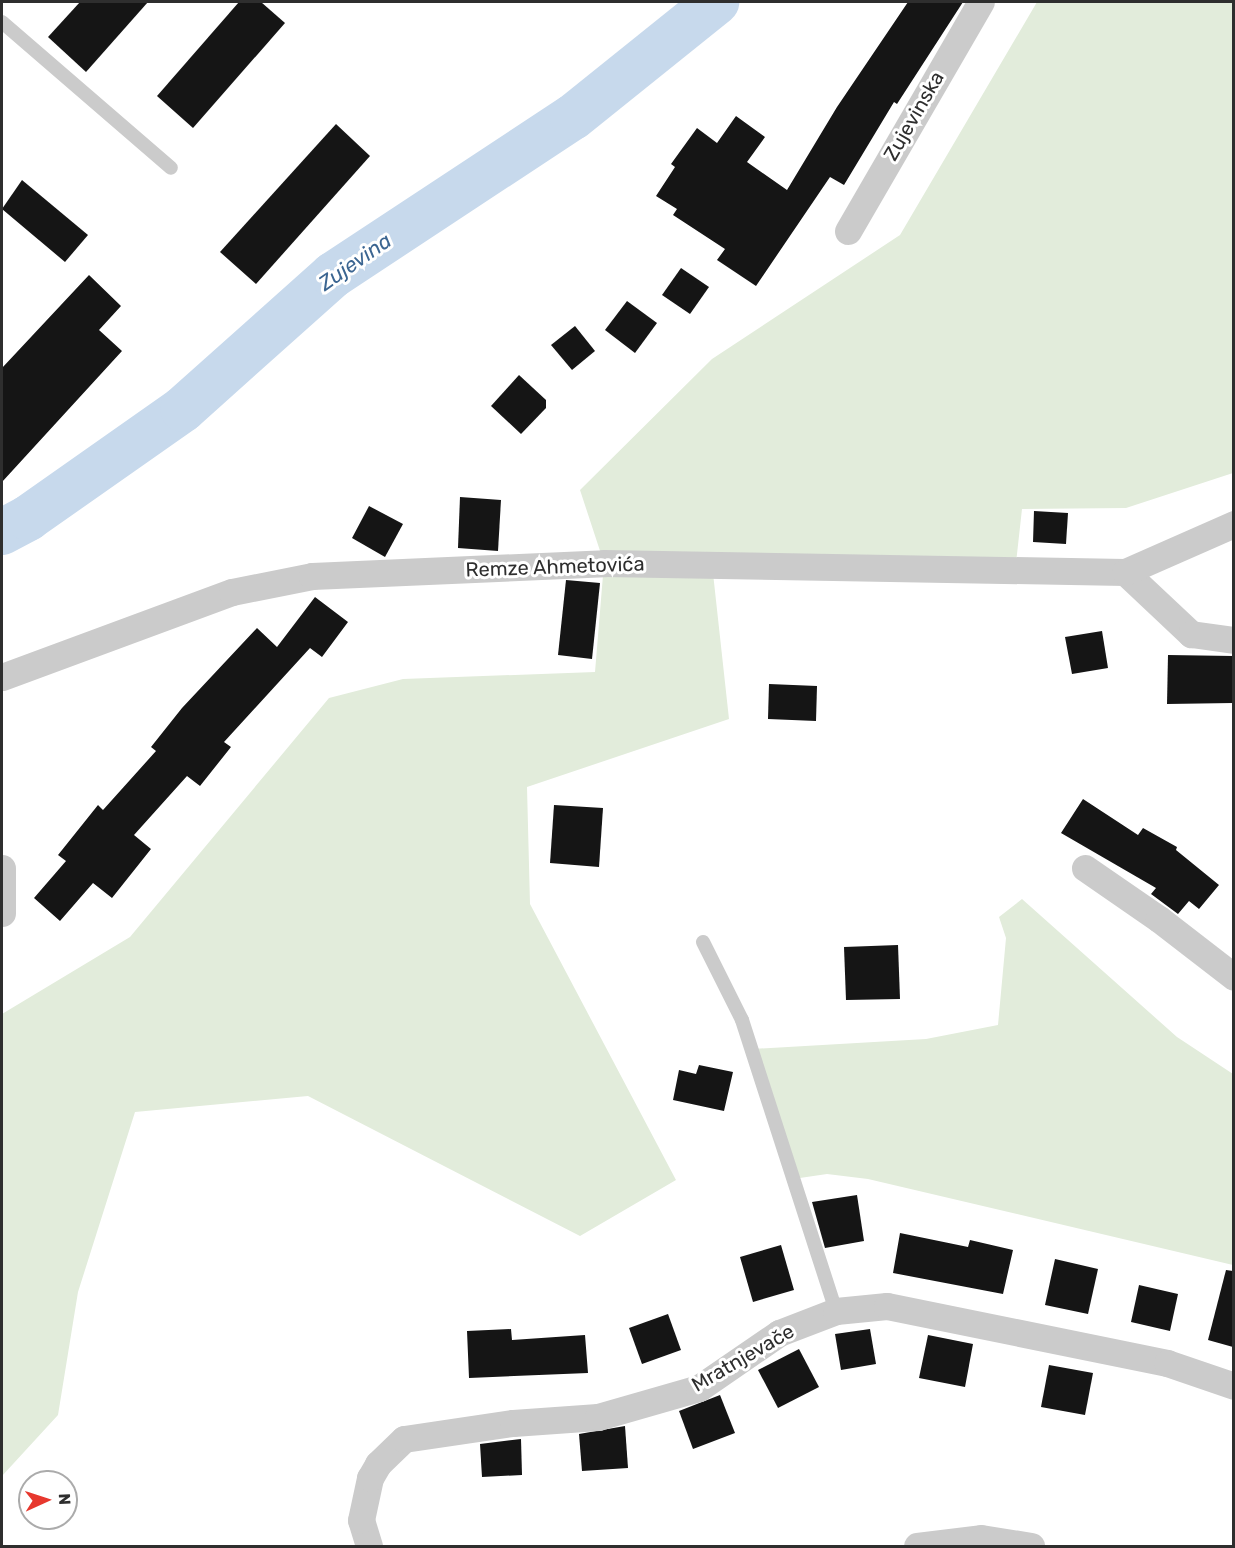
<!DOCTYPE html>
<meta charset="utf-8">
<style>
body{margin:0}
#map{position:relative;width:1235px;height:1548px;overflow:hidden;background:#fff;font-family:Rubik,sans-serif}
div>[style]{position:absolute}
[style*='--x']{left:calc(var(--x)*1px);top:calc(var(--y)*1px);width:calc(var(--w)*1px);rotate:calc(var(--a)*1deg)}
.green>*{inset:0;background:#e2ecdb}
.river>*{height:46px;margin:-23px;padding:0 23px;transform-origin:23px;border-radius:23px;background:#c7d9ec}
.building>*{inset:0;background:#151515}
.lane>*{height:14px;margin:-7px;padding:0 7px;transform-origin:7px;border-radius:7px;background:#cbcbcb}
.street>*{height:27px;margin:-13.5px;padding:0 13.5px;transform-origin:13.5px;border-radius:13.5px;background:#cbcbcb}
span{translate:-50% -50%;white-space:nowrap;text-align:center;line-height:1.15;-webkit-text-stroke:6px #fff;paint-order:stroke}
.street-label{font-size:20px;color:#2e2e2e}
.water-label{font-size:21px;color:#3b6591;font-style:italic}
.frame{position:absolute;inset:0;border:3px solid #2e2e2e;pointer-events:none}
.north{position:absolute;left:18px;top:1470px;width:60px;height:60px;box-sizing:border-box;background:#fff;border:2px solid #ababab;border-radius:50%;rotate:87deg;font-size:16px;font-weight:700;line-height:24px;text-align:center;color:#2e2e2e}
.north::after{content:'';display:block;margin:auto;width:21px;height:27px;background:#e7382e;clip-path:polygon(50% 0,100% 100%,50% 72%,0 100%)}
</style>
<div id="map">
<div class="green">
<div style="clip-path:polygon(1037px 2px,1233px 2px,1233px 473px,1126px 508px,1022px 509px,1015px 572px,712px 564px,729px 719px,527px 787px,530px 904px,676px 1180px,580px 1236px,308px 1096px,135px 1112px,78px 1292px,58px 1415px,2px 1476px,2px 1014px,130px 937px,329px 698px,403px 679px,595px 672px,604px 563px,580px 490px,712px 359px,900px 235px)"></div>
<div style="clip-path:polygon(1022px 899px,1177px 1037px,1233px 1074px,1233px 1265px,868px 1179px,827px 1174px,793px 1179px,752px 1049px,926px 1039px,998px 1025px,1006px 938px,999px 917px)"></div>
</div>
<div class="river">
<div style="--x:2;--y:532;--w:30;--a:-28"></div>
<div style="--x:28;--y:518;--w:189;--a:-35.1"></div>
<div style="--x:183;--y:409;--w:201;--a:-41.8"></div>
<div style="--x:333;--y:275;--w:287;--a:-33.4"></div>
<div style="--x:573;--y:117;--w:184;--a:-38.8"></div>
</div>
<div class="building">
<div style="clip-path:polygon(80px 2px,148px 2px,86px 72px,48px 37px)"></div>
<div style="clip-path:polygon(239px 2px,261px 2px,285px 23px,193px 128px,157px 96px)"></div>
<div style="clip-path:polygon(908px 2px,963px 2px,897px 104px,894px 102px,844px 185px,830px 177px,756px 286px,717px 260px,725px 249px,673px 215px,677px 209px,656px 196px,675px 167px,671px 164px,697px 128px,717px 143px,736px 116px,765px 137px,747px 162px,787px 190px,837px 107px)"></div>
<div style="clip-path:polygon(336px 124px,370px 156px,256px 284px,220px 252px)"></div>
<div style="clip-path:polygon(22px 180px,88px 235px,65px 262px,2px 209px)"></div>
<div style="clip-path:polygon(681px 268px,709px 287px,690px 314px,662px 295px)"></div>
<div style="clip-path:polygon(89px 275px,121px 306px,99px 330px,122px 351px,2px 482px,2px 368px)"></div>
<div style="clip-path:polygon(627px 301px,657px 323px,635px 353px,605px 330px)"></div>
<div style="clip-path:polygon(575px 326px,595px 351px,572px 370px,551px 345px)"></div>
<div style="clip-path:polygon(519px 375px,546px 400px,546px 408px,521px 434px,491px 406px)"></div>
<div style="clip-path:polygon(460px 497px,501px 500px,498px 551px,458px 548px)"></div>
<div style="clip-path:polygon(369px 506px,403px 524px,385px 557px,352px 538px)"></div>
<div style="clip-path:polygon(1034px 511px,1068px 513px,1066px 544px,1033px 542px)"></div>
<div style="clip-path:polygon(566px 580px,600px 583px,592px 659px,558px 655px)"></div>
<div style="clip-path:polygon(315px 597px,348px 622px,322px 657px,310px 648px,224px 742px,231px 747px,200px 786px,187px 776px,134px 835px,151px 849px,112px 898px,93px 883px,60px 921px,34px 898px,66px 861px,58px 855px,98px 805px,103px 810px,156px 751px,151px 747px,182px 708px,257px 628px,277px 647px)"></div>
<div style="clip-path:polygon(1102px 631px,1108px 668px,1072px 674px,1065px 637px)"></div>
<div style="clip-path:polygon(1168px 655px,1233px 656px,1233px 703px,1167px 704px)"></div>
<div style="clip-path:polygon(769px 684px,817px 686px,816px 721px,768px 719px)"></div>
<div style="clip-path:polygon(1083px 799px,1138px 835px,1143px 828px,1177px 847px,1176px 850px,1219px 885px,1199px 909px,1189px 901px,1178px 914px,1151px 894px,1156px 888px,1061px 833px)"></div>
<div style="clip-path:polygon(554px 805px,603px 808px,599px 867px,550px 863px)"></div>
<div style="clip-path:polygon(898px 945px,900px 999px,846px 1000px,844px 947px)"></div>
<div style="clip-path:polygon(699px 1065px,733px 1072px,724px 1111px,673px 1100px,679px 1070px,696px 1074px)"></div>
<div style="clip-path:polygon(857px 1195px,864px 1241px,825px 1248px,812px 1202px)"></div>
<div style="clip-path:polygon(900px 1233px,968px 1247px,970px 1240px,1013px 1250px,1003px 1294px,893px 1273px)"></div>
<div style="clip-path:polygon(781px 1245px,794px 1290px,753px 1302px,740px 1257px)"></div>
<div style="clip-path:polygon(1055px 1259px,1098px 1269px,1088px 1314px,1045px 1305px)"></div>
<div style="clip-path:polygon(1226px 1270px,1233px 1271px,1233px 1347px,1208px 1340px)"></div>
<div style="clip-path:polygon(1139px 1285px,1178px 1294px,1170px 1331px,1131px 1322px)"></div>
<div style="clip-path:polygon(668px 1314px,681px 1350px,642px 1364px,629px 1328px)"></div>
<div style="clip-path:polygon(511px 1329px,512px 1340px,585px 1335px,588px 1373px,469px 1378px,467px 1331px)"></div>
<div style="clip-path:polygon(870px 1329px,876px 1364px,841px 1370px,835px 1334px)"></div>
<div style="clip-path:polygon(928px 1335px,973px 1344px,965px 1387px,919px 1378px)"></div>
<div style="clip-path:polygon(799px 1349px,819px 1387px,778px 1408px,758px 1370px)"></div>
<div style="clip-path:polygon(1049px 1365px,1093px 1373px,1085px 1415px,1041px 1407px)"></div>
<div style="clip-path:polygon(720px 1395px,735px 1433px,693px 1449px,679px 1411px)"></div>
<div style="clip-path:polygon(625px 1426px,628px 1468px,582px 1471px,579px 1434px)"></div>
<div style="clip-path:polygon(521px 1439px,522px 1475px,482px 1477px,480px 1444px)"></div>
</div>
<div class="lane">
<div style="--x:2;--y:22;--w:223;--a:40.8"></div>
<div style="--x:703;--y:942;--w:87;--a:63.4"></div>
<div style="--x:742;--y:1020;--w:306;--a:72.1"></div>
</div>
<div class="street">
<div style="--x:848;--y:231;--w:265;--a:-59.9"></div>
<div style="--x:1125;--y:572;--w:91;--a:43.2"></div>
<div style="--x:1191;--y:634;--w:43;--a:7.9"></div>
<div style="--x:2;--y:677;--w:245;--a:-20.3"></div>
<div style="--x:232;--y:592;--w:82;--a:-11.3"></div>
<div style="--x:312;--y:576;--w:292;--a:-2.5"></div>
<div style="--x:604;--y:563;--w:521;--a:0.99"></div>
<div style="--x:1125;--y:572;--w:119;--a:-23.8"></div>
<div style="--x:2;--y:868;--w:45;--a:90"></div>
<div style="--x:1085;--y:868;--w:90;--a:34.6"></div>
<div style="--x:1159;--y:919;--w:95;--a:37.7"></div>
<div style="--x:369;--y:1546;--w:27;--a:-107"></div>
<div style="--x:361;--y:1520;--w:43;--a:-77.9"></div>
<div style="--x:370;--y:1478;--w:16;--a:-60"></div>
<div style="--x:378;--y:1464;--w:36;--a:-44"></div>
<div style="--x:404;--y:1439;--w:110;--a:-8.4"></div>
<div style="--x:513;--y:1423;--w:85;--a:-4"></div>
<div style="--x:598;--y:1417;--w:105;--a:-16"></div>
<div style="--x:699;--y:1388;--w:97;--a:-34.5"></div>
<div style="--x:779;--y:1333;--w:61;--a:-21.1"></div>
<div style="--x:836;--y:1311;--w:51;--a:-5.6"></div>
<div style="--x:887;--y:1306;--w:286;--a:11.5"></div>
<div style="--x:1167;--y:1363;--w:71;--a:18.9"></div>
<div style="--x:917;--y:1546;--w:64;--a:-7.1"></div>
<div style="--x:981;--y:1538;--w:51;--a:9.1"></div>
</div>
<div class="street-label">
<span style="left:914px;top:116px;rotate:-60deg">Zujevinska</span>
<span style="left:555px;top:567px;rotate:-2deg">Remze Ahmetovića</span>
<span style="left:743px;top:1358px;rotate:-30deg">Mratnjevače</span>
</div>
<div class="water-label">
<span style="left:355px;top:262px;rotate:-35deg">Zujevina</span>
</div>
<div class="frame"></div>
<div class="north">N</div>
</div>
